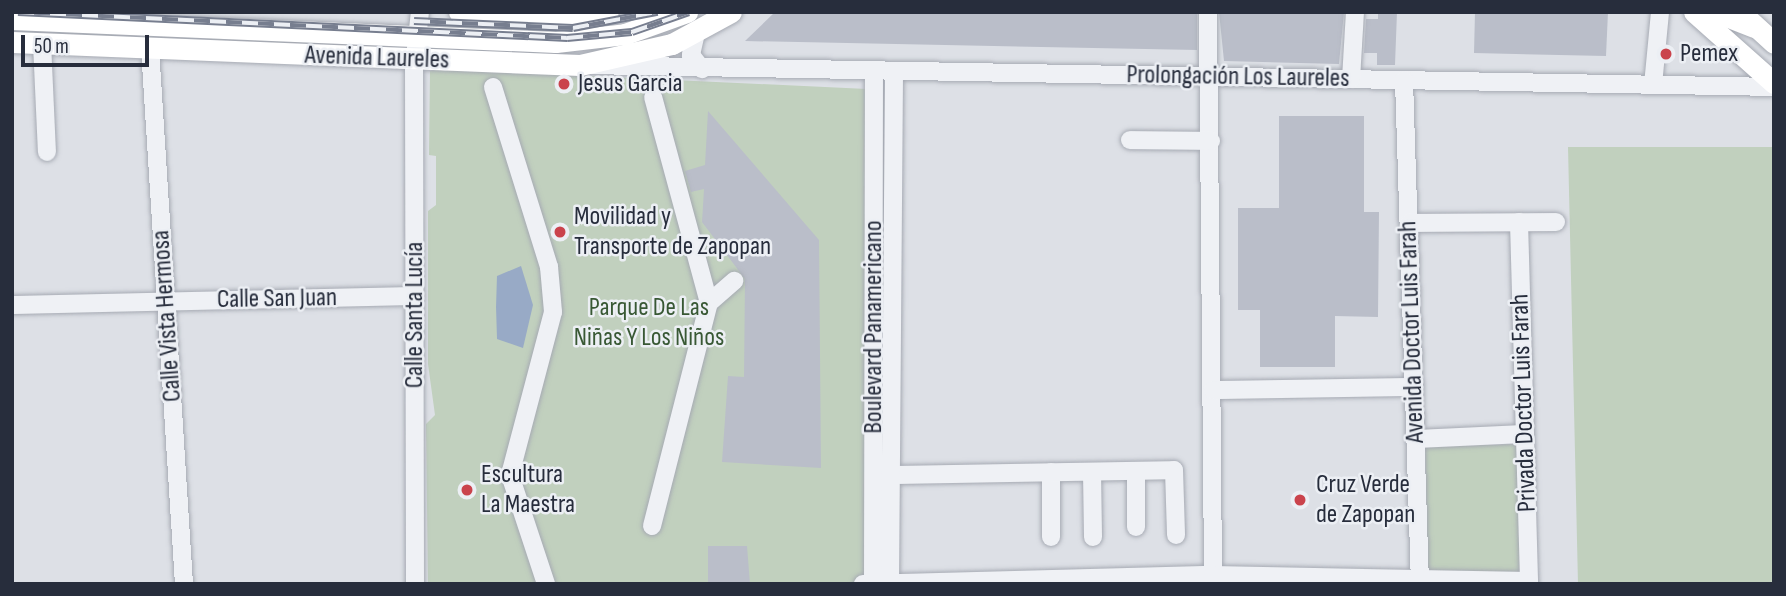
<!DOCTYPE html>
<meta charset="utf-8">
<style>
body{margin:0}
#map{position:relative;width:1786px;height:596px;overflow:hidden;background:#dde0e6;font-family:"Sofia Sans Condensed",sans-serif}
div>[style]{position:absolute}
[style*='--x']{left:calc(var(--x)*1px);top:calc(var(--y)*1px);width:calc(var(--w)*1px);rotate:calc(var(--a)*1deg)}
.green>*{inset:0;background:#c1d0be}
.water>*{inset:0;background:#98aac6}
.building>*{inset:0;background:#babec9}
.roads{filter:drop-shadow(0 0 2px #a6aab3) drop-shadow(0 0 2px #a6aab3)}
.minor>*{height:18px;margin:-9px;padding:0 9px;transform-origin:9px;border-radius:9px;background:#eff1f5}
.major>*{height:21px;margin:-10.5px;padding:0 10.5px;transform-origin:10.5px;border-radius:10.5px;background:#fff}
.rail>*{height:8px;margin-top:-4px;transform-origin:0;background:repeating-linear-gradient(90deg,#eceff4 0 16px,#777e8f 0 32px);box-sizing:border-box;border-block:2px solid #777e8f}
.dots>*{width:19px;height:19px;translate:-50% -50%;box-sizing:border-box;border:4px solid #eceff4;border-radius:50%}
span{translate:-50% -50%;white-space:nowrap;text-align:center;line-height:1.15;-webkit-text-stroke:5px #eceff4;paint-order:stroke}
.poi-label{font-size:26px;color:#272d3c}
.left{translate:0 -50%;text-align:left}
.street-label{font-size:26px;color:#272d3c}
.park-label{font-size:26px;color:#385834}
.frame{position:absolute;inset:0;border:14px solid #272d3c;pointer-events:none}
.scale{position:absolute;left:21px;top:35px;width:128px;height:32px;box-sizing:border-box;border:4px solid #272d3c;border-top:0;padding-left:9px;font-size:21px;line-height:24px;white-space:nowrap;color:#272d3c;-webkit-text-stroke:5px #eceff4;paint-order:stroke}
</style>
<div id="map">
<div class="green">
<div style="clip-path:polygon(439px 69px,867px 89px,870px 584px,428px 584px,426px 424px,435px 415px,428px 364px,428px 211px,436px 205px,436px 156px,429px 155px,430px 71px)"></div>
<div style="clip-path:polygon(1568px 147px,1774px 147px,1774px 584px,1578px 584px)"></div>
<div style="clip-path:polygon(1516px 444px,1521px 575px,1428px 578px,1425px 447px)"></div>
</div>
<div class="water">
<div style="clip-path:polygon(521px 266px,533px 305px,523px 348px,497px 339px,496px 307px,497px 276px)"></div>
</div>
<div class="building">
<div style="clip-path:polygon(775px 12px,1197px 12px,1197px 50px,745px 41px)"></div>
<div style="clip-path:polygon(1219px 12px,1344px 12px,1339px 64px,1224px 61px)"></div>
<div style="clip-path:polygon(1378px 12px,1397px 12px,1395px 65px,1377px 65px,1377px 53px,1364px 53px,1366px 19px,1378px 19px)"></div>
<div style="clip-path:polygon(1475px 12px,1608px 12px,1606px 56px,1474px 53px)"></div>
<div style="clip-path:polygon(708px 111px,819px 240px,821px 468px,722px 462px,728px 376px,744px 377px,745px 279px,702px 222px,704px 189px,691px 192px,685px 171px,705px 165px)"></div>
<div style="clip-path:polygon(1279px 116px,1364px 116px,1364px 212px,1379px 212px,1378px 317px,1335px 316px,1335px 367px,1260px 367px,1260px 310px,1238px 310px,1238px 208px,1279px 208px)"></div>
<div style="clip-path:polygon(708px 546px,747px 546px,750px 584px,708px 584px)"></div>
</div>
<div class="roads">
<div class="minor">
<div style="--x:1208;--y:12;--w:563;--a:89.49"></div>
<div style="--x:696;--y:33;--w:23;--a:103"></div>
<div style="--x:691;--y:55;--w:18;--a:52"></div>
<div style="--x:42;--y:43;--w:109;--a:87.4"></div>
<div style="--x:150;--y:48;--w:537;--a:86.37"></div>
<div style="--x:587;--y:65;--w:1187;--a:1.06"></div>
<div style="--x:1351;--y:79;--w:67;--a:-86.6"></div>
<div style="--x:1404;--y:80;--w:504;--a:88.18"></div>
<div style="--x:1653;--y:85;--w:73;--a:-84.5"></div>
<div style="--x:493;--y:87;--w:189;--a:72.7"></div>
<div style="--x:549;--y:267;--w:45;--a:84.9"></div>
<div style="--x:553;--y:312;--w:169;--a:104.8"></div>
<div style="--x:510;--y:475;--w:115;--a:71.7"></div>
<div style="--x:1130;--y:140;--w:81;--a:0.7"></div>
<div style="--x:1519;--y:222;--w:362;--a:88.4"></div>
<div style="--x:1409;--y:223;--w:147;--a:-0.4"></div>
<div style="--x:12;--y:305;--w:403;--a:-1.3"></div>
<div style="--x:702;--y:309;--w:43;--a:-41.2"></div>
<div style="--x:1213;--y:390;--w:201;--a:-0.9"></div>
<div style="--x:1415;--y:439;--w:110;--a:-2.6"></div>
<div style="--x:1051;--y:472;--w:65;--a:90"></div>
<div style="--x:1092;--y:472;--w:65;--a:89.1"></div>
<div style="--x:890;--y:475;--w:284;--a:-1"></div>
<div style="--x:1174;--y:470;--w:65;--a:88.2"></div>
<div style="--x:652;--y:526;--w:230;--a:-75.7"></div>
<div style="--x:709;--y:303;--w:213;--a:-105.2"></div>
<div style="--x:1136;--y:527;--w:56;--a:-90"></div>
<div style="--x:415;--y:584;--w:518;--a:-90.11"></div>
<div style="--x:414;--y:66;--w:54;--a:-83.7"></div>
<div style="--x:863;--y:584;--w:350;--a:-1.5"></div>
<div style="--x:1213;--y:575;--w:316;--a:1.1"></div>
<div style="--x:873;--y:584;--w:514;--a:-89.89"></div>
<div style="--x:890;--y:584;--w:513;--a:-89.55"></div>
</div>
<div class="major">
<div style="--x:459;--y:12;--w:110;--a:2.6"></div>
<div style="--x:569;--y:17;--w:39;--a:-7"></div>
<div style="--x:1694;--y:12;--w:107;--a:41.6"></div>
<div style="--x:1716;--y:12;--w:41;--a:21.5"></div>
<div style="--x:1740;--y:12;--w:46;--a:42.4"></div>
<div style="--x:12;--y:19;--w:544;--a:2.42"></div>
<div style="--x:556;--y:42;--w:69;--a:-6.6"></div>
<div style="--x:625;--y:34;--w:66;--a:-19.5"></div>
<div style="--x:12;--y:42;--w:568;--a:2.32"></div>
<div style="--x:580;--y:65;--w:94;--a:-12.9"></div>
<div style="--x:672;--y:44;--w:67;--a:-28.5"></div>
</div>
</div>
<div class="rail">
<div style="--x:18;--y:12;--w:550;--a:2.71"></div>
<div style="--x:567;--y:38;--w:65;--a:-5.3"></div>
<div style="--x:632;--y:32;--w:60;--a:-19.3"></div>
<div style="--x:414;--y:21;--w:159;--a:2.5"></div>
<div style="--x:573;--y:28;--w:86;--a:-10.8"></div>
</div>
<div class="dots">
<div style="left:1666px;top:54px;background:#ca434c"></div>
<div style="left:564px;top:84px;background:#ca434c"></div>
<div style="left:560px;top:232px;background:#ca434c"></div>
<div style="left:467px;top:490px;background:#ca434c"></div>
<div style="left:1300px;top:500px;background:#ca434c"></div>
</div>
<div class="poi-label">
<span class="left" style="left:1680px;top:54px">Pemex</span>
<span class="left" style="left:578px;top:84px">Jesus Garcia</span>
<span class="left" style="left:574px;top:232px">Movilidad y<br>Transporte de Zapopan</span>
<span class="left" style="left:481px;top:490px">Escultura<br>La Maestra</span>
<span class="left" style="left:1316px;top:500px">Cruz Verde<br>de Zapopan</span>
</div>
<div class="street-label">
<span style="left:377px;top:58px;rotate:2deg">Avenida Laureles</span>
<span style="left:1238px;top:77px;rotate:1deg">Prolongación Los Laureles</span>
<span style="left:277px;top:299px;rotate:-1deg">Calle San Juan</span>
<span style="left:415px;top:315px;rotate:-90deg">Calle Santa Lucía</span>
<span style="left:167px;top:316px;rotate:-94deg">Calle Vista Hermosa</span>
<span style="left:874px;top:327px;rotate:-90deg">Boulevard Panamericano</span>
<span style="left:1412px;top:332px;rotate:-92deg">Avenida Doctor Luis Farah</span>
<span style="left:1524px;top:403px;rotate:-92deg">Privada Doctor Luis Farah</span>
</div>
<div class="park-label">
<span style="left:649px;top:323px">Parque De Las<br>Niñas Y Los Niños</span>
</div>
<div class="frame"></div>
<div class="scale">50 m</div>
</div>
